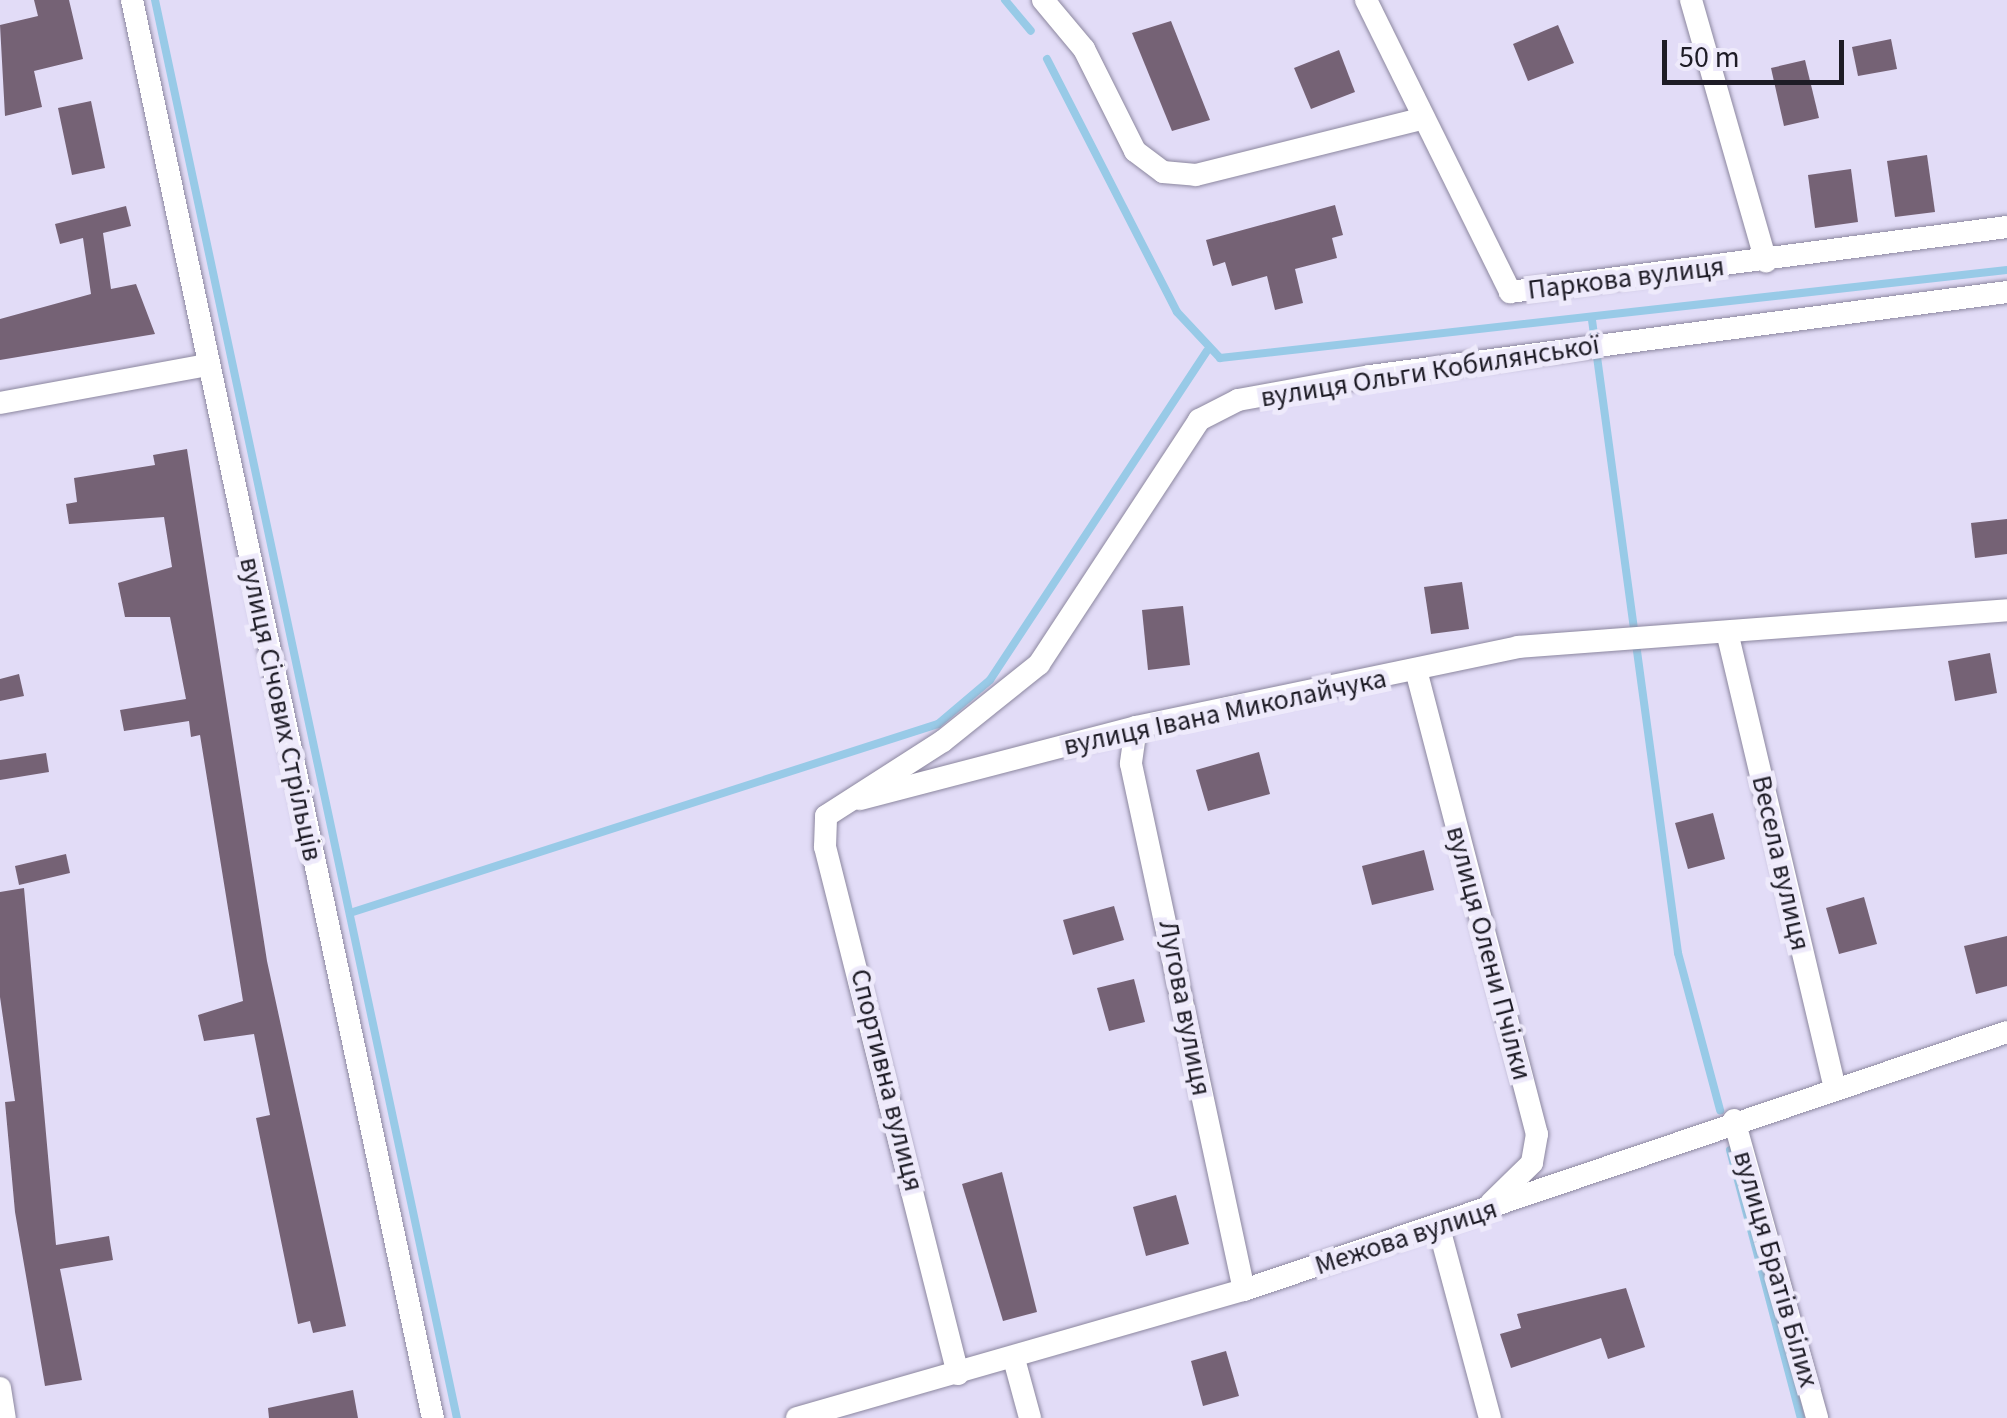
<!DOCTYPE html>
<meta charset="utf-8">
<style>
body{margin:0}
#map{position:relative;width:2007px;height:1418px;overflow:hidden;background:#e2dcf7;font-family:"Source Sans 3",sans-serif}
div>[style]{position:absolute}
[style*='--x']{left:calc(var(--x)*1px);top:calc(var(--y)*1px);width:calc(var(--w)*1px);rotate:calc(var(--a)*1deg)}
.stream>*{height:8px;margin:-4px;padding:0 4px;transform-origin:4px;border-radius:4px;background:#98cae7}
.building>*{inset:0;background:#756275}
.roads{filter:drop-shadow(0 0 2px #8c879f) drop-shadow(0 0 2px #8c879f)}
.minor>*{height:22px;margin:-11px;padding:0 11px;transform-origin:11px;border-radius:11px;background:#fff}
span{translate:-50% -50%;white-space:nowrap;text-align:center;line-height:1.15;-webkit-text-stroke:10px #eeeafb;paint-order:stroke}
.street-label{font-size:28px;color:#1e1c26}
.scale{position:absolute;left:1662px;top:40px;width:182px;height:45px;box-sizing:border-box;border:5px solid #1e1c26;border-top:0;padding-left:12px;font-size:30px;line-height:35px;white-space:nowrap;color:#1e1c26;-webkit-text-stroke:8px #eeeafb;paint-order:stroke}
</style>
<div id="map">
<div class="stream">
<div style="--x:155;--y:0;--w:1450;--a:77.98"></div>
<div style="--x:1005;--y:0;--w:40;--a:50"></div>
<div style="--x:1047;--y:59;--w:284;--a:62.8"></div>
<div style="--x:1177;--y:312;--w:63;--a:46.9"></div>
<div style="--x:1220;--y:358;--w:792;--a:-6.38"></div>
<div style="--x:1592;--y:320;--w:639;--a:82.26"></div>
<div style="--x:1678;--y:953;--w:163;--a:75"></div>
<div style="--x:353;--y:912;--w:614;--a:-17.82"></div>
<div style="--x:938;--y:724;--w:68;--a:-40.2"></div>
<div style="--x:990;--y:680;--w:394;--a:-56.6"></div>
<div style="--x:1730;--y:1150;--w:277;--a:75.2"></div>
</div>
<div class="building">
<div style="clip-path:polygon(34px 0,69px 0,83px 59px,34px 71px,42px 107px,5px 116px,0 25px,38px 16px)"></div>
<div style="clip-path:polygon(1171px 21px,1210px 120px,1172px 131px,1132px 33px)"></div>
<div style="clip-path:polygon(1558px 25px,1574px 63px,1528px 81px,1513px 44px)"></div>
<div style="clip-path:polygon(1891px 39px,1897px 69px,1858px 76px,1852px 47px)"></div>
<div style="clip-path:polygon(1339px 50px,1355px 92px,1311px 109px,1294px 68px)"></div>
<div style="clip-path:polygon(1805px 60px,1819px 118px,1784px 126px,1771px 68px)"></div>
<div style="clip-path:polygon(91px 101px,105px 168px,72px 175px,58px 108px)"></div>
<div style="clip-path:polygon(1927px 155px,1935px 212px,1895px 217px,1887px 161px)"></div>
<div style="clip-path:polygon(1851px 169px,1858px 222px,1815px 228px,1808px 175px)"></div>
<div style="clip-path:polygon(1335px 205px,1343px 235px,1332px 238px,1337px 258px,1295px 269px,1303px 303px,1275px 310px,1267px 276px,1232px 286px,1225px 262px,1213px 266px,1206px 240px)"></div>
<div style="clip-path:polygon(126px 206px,131px 226px,103px 233px,111px 289px,136px 284px,155px 334px,0 360px,0 319px,91px 294px,83px 238px,60px 244px,55px 224px)"></div>
<div style="clip-path:polygon(187px 449px,267px 961px,346px 1326px,313px 1333px,310px 1321px,298px 1324px,256px 1118px,270px 1115px,254px 1034px,204px 1041px,198px 1015px,243px 1001px,200px 735px,191px 737px,189px 721px,124px 731px,120px 710px,186px 699px,170px 617px,125px 617px,118px 583px,172px 567px,164px 517px,69px 524px,66px 504px,77px 502px,74px 478px,155px 465px,153px 455px)"></div>
<div style="clip-path:polygon(2007px 519px,2007px 554px,1975px 558px,1971px 523px)"></div>
<div style="clip-path:polygon(1462px 582px,1469px 629px,1431px 634px,1424px 587px)"></div>
<div style="clip-path:polygon(1183px 606px,1190px 665px,1148px 670px,1142px 610px)"></div>
<div style="clip-path:polygon(1990px 653px,1997px 693px,1955px 701px,1948px 661px)"></div>
<div style="clip-path:polygon(19px 674px,24px 696px,0 701px,0 679px)"></div>
<div style="clip-path:polygon(1259px 752px,1270px 794px,1208px 811px,1196px 770px)"></div>
<div style="clip-path:polygon(46px 753px,49px 772px,0 780px,0 760px)"></div>
<div style="clip-path:polygon(1713px 813px,1725px 859px,1688px 869px,1675px 823px)"></div>
<div style="clip-path:polygon(1424px 850px,1434px 890px,1372px 905px,1362px 866px)"></div>
<div style="clip-path:polygon(66px 854px,70px 873px,19px 885px,15px 866px)"></div>
<div style="clip-path:polygon(24px 888px,56px 1245px,109px 1236px,113px 1260px,60px 1269px,82px 1380px,45px 1386px,15px 1212px,5px 1102px,15px 1101px,0 997px,0 892px)"></div>
<div style="clip-path:polygon(1864px 897px,1877px 944px,1839px 954px,1826px 908px)"></div>
<div style="clip-path:polygon(1114px 906px,1124px 940px,1073px 955px,1063px 920px)"></div>
<div style="clip-path:polygon(2007px 936px,2007px 986px,1976px 994px,1964px 946px)"></div>
<div style="clip-path:polygon(1134px 979px,1145px 1022px,1109px 1031px,1097px 988px)"></div>
<div style="clip-path:polygon(1002px 1172px,1037px 1312px,1003px 1321px,962px 1184px)"></div>
<div style="clip-path:polygon(1176px 1195px,1189px 1244px,1146px 1256px,1133px 1207px)"></div>
<div style="clip-path:polygon(1626px 1288px,1645px 1347px,1608px 1359px,1601px 1338px,1511px 1368px,1500px 1334px,1521px 1328px,1517px 1314px)"></div>
<div style="clip-path:polygon(1226px 1351px,1239px 1396px,1203px 1406px,1191px 1361px)"></div>
<div style="clip-path:polygon(353px 1390px,358px 1418px,269px 1418px,268px 1408px)"></div>
</div>
<div class="roads">
<div class="minor">
<div style="--x:132;--y:0;--w:1450;--a:78.02"></div>
<div style="--x:1043;--y:0;--w:64;--a:50.1"></div>
<div style="--x:1084;--y:49;--w:114;--a:63.4"></div>
<div style="--x:1135;--y:151;--w:35;--a:37"></div>
<div style="--x:1163;--y:172;--w:33;--a:5"></div>
<div style="--x:1196;--y:175;--w:231;--a:-14"></div>
<div style="--x:1366;--y:0;--w:326;--a:63.7"></div>
<div style="--x:1510;--y:292;--w:501;--a:-7.45"></div>
<div style="--x:1691;--y:0;--w:272;--a:74"></div>
<div style="--x:0;--y:403;--w:210;--a:-10.4"></div>
<div style="--x:1728;--y:636;--w:466;--a:76.7"></div>
<div style="--x:1416;--y:670;--w:480;--a:75.4"></div>
<div style="--x:1537;--y:1134;--w:29;--a:100"></div>
<div style="--x:1532;--y:1163;--w:57;--a:135.7"></div>
<div style="--x:1136;--y:727;--w:37;--a:98"></div>
<div style="--x:1131;--y:764;--w:538;--a:77.88"></div>
<div style="--x:860;--y:799;--w:285;--a:-14.6"></div>
<div style="--x:1136;--y:727;--w:390;--a:-11.8"></div>
<div style="--x:1518;--y:647;--w:490;--a:-4.3"></div>
<div style="--x:1734;--y:1120;--w:309;--a:74.4"></div>
<div style="--x:1439;--y:1228;--w:197;--a:75"></div>
<div style="--x:1014;--y:1359;--w:61;--a:74.8"></div>
<div style="--x:958;--y:1374;--w:544;--a:-104.16"></div>
<div style="--x:825;--y:847;--w:31;--a:-88"></div>
<div style="--x:826;--y:816;--w:139;--a:-32.7"></div>
<div style="--x:943;--y:741;--w:123;--a:-38.7"></div>
<div style="--x:1039;--y:664;--w:292;--a:-56.7"></div>
<div style="--x:1199;--y:420;--w:44;--a:-27.1"></div>
<div style="--x:1238;--y:400;--w:134;--a:-10.3"></div>
<div style="--x:1370;--y:376;--w:643;--a:-7.51"></div>
<div style="--x:0;--y:1388;--w:30;--a:81"></div>
<div style="--x:797;--y:1418;--w:465;--a:-16"></div>
<div style="--x:1244;--y:1290;--w:805;--a:-18.68"></div>
</div>
</div>
<div class="street-label">
<span style="left:1626px;top:278px;rotate:-7deg">Паркова вулиця</span>
<span style="left:1430px;top:371px;rotate:-9deg">вулиця Ольги Кобилянської</span>
<span style="left:281px;top:709px;rotate:78deg">вулиця Січових Стрільців</span>
<span style="left:1225px;top:712px;rotate:-12deg">вулиця Івана Миколайчука</span>
<span style="left:1781px;top:863px;rotate:77deg">Весела вулиця</span>
<span style="left:1489px;top:953px;rotate:75deg">вулиця Олени Пчілки</span>
<span style="left:1185px;top:1008px;rotate:79deg">Лугова вулиця</span>
<span style="left:887px;top:1080px;rotate:76deg">Спортивна вулиця</span>
<span style="left:1406px;top:1237px;rotate:-18deg">Межова вулиця</span>
<span style="left:1776px;top:1269px;rotate:74deg">вулиця Братів Білих</span>
</div>
<div class="scale">50 m</div>
</div>
